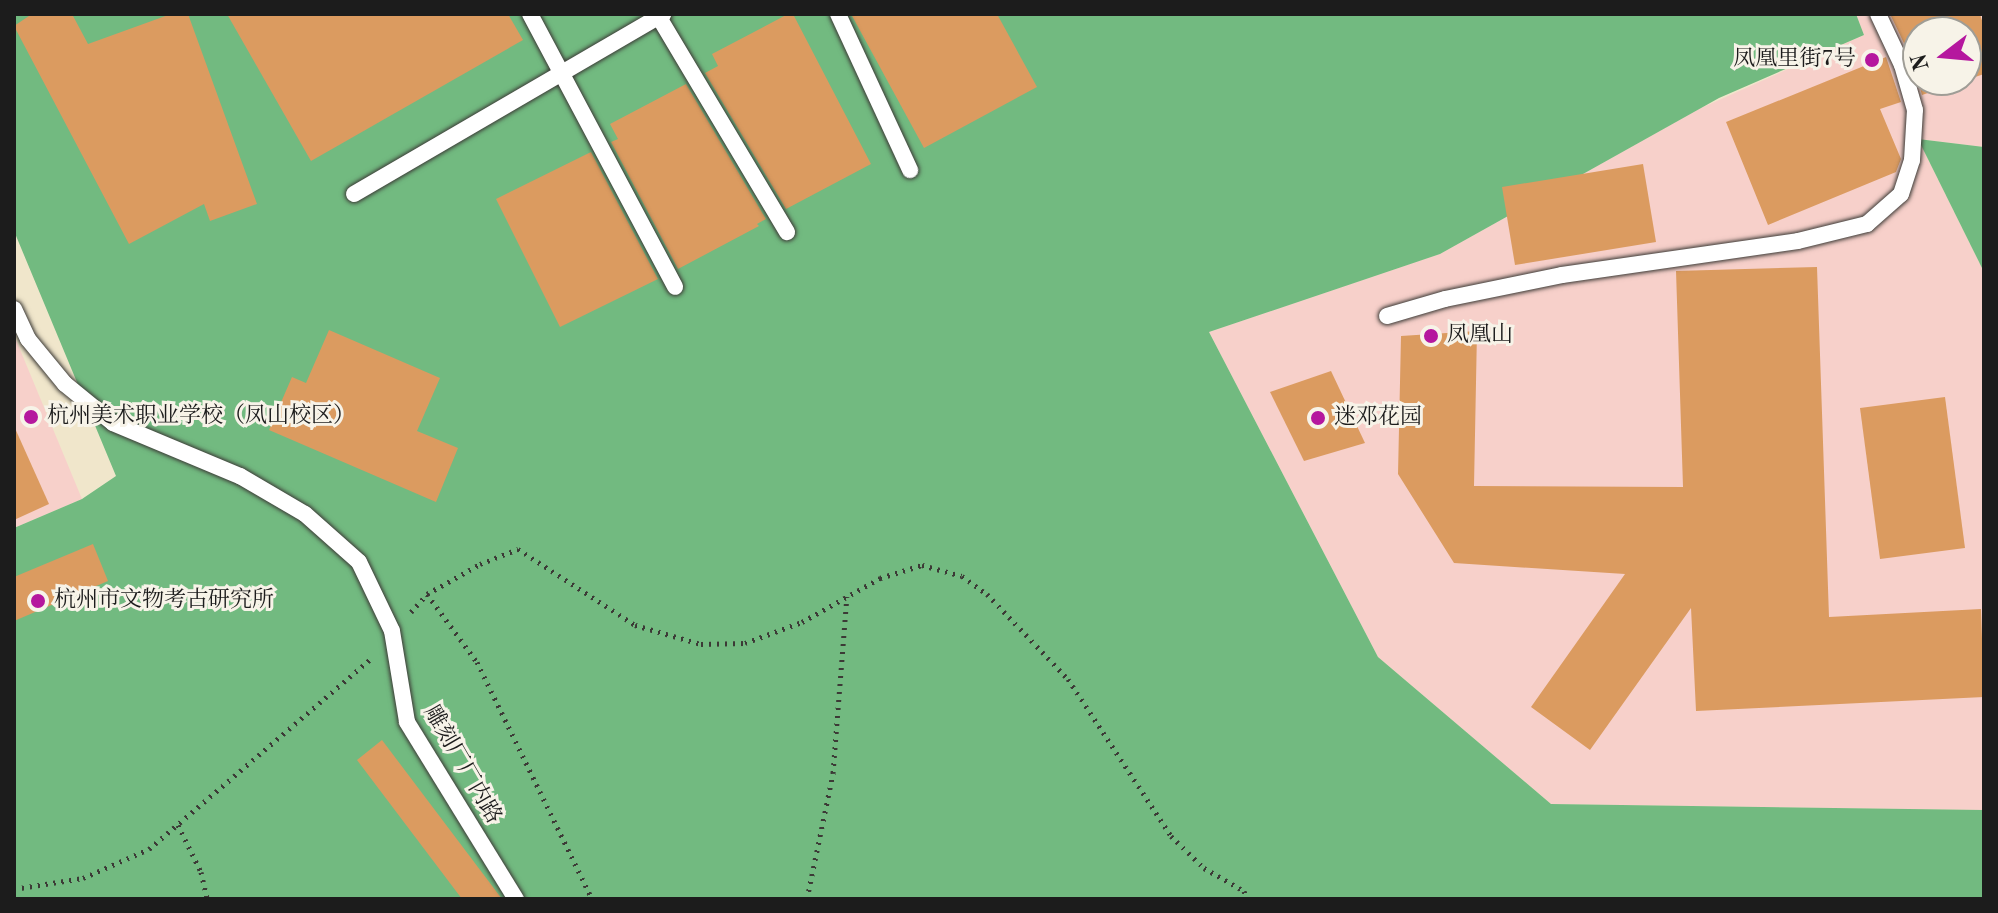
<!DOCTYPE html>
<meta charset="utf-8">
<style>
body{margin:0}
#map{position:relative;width:1998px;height:913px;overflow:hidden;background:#f0e6cb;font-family:"Old Standard TT","Noto Serif SC",serif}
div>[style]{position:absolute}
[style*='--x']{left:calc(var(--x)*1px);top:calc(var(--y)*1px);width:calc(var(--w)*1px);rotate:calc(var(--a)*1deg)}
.built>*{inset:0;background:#f7d0ca}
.forest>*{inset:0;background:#72ba80}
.building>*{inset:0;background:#db9b60}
.path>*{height:5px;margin-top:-2.5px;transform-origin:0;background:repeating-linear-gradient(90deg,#3c3a36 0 2px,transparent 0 8px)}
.roads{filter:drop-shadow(0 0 2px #3c3a36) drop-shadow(0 0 2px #3c3a36)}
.service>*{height:16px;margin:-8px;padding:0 8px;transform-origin:8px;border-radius:8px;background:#fff}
.dots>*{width:22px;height:22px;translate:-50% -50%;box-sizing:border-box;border:4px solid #f7f3e8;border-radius:50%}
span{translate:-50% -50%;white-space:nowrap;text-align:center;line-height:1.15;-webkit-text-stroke:6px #f7f3e8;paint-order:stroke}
.poi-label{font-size:22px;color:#1c1c1c}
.right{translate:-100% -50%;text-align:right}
.left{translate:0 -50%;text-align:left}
.street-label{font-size:22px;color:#1c1c1c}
.frame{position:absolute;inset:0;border:16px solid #1c1c1c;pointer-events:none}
.north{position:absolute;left:1902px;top:16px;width:80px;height:80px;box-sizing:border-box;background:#f7f3e8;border:2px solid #9f9d96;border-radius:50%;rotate:254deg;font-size:22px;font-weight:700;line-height:32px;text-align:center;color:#1c1c1c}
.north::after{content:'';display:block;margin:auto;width:28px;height:36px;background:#b5179e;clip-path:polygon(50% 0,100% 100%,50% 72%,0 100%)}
</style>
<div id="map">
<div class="built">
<div style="clip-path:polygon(evenodd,1856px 14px,1984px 14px,1984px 147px,1918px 139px,1984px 272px,1984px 810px,1551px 804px,1378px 657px,1209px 332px,1440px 254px,1699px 109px,1864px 35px,1856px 14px,1918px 32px,1966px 32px,1966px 80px,1918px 80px,1918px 32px)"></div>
<div style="clip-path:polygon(14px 335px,82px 499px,14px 528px)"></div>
</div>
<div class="forest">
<div style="clip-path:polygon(14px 14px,1856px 14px,1864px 35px,1719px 98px,1440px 254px,1209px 332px,1378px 657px,1551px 804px,1984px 810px,1984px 899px,14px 899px,14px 528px,82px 499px,116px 476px,14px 231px)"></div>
<div style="clip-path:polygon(1918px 139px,1984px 147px,1984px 272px)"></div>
</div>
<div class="building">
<div style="clip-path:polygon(32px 14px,72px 14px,88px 44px,171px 14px,188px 14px,257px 204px,210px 221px,204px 204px,129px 244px,14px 26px)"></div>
<div style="clip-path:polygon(227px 14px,508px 14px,523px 40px,311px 161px)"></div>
<div style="clip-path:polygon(788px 14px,793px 14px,871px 164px,786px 209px,705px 73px,718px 66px,712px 54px)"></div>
<div style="clip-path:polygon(851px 14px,997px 14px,1037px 87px,924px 148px)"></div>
<div style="clip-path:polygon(evenodd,1890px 14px,1980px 14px,1984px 27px,1984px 74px,1922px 95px,1912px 60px,1890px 14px,1918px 32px,1966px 32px,1966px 80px,1918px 80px,1918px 32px)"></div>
<div style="clip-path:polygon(1886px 57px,1901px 102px,1880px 109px,1901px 159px,1896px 172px,1768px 225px,1726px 122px)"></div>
<div style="clip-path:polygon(686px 84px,766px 219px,757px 224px,759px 226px,678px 269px,611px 142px,618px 139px,610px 124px)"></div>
<div style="clip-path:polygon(591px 152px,658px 279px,560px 327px,496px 199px)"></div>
<div style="clip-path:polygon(1643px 164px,1656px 242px,1515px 265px,1502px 187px)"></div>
<div style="clip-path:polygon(1817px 267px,1829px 617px,1981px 609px,1984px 697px,1696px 711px,1691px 608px,1590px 750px,1531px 707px,1625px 574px,1454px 563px,1398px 474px,1401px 336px,1477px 331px,1474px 486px,1683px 487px,1676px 271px)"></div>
<div style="clip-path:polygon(329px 330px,440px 378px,417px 431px,458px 448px,436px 502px,269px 430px,292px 377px,306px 383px)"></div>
<div style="clip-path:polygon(1331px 371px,1365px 443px,1304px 461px,1270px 392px)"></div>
<div style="clip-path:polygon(1945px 397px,1965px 548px,1880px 559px,1860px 408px)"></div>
<div style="clip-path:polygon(14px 426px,49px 504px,14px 520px)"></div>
<div style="clip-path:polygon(93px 544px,108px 581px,14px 621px,14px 577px)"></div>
<div style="clip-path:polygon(382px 740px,502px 899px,462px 899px,357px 760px)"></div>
</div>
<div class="path">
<div style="--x:427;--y:594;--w:84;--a:53.7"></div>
<div style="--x:477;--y:662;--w:263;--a:64.1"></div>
<div style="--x:411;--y:612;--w:24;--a:-48"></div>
<div style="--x:427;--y:594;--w:61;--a:-29.5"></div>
<div style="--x:480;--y:564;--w:41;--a:-21.5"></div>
<div style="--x:518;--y:549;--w:140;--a:33"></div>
<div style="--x:635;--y:625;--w:69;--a:16.1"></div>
<div style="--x:701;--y:644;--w:44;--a:-1.3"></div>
<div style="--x:745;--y:643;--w:61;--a:-20.2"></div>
<div style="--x:802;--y:622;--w:90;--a:-29.4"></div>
<div style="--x:880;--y:578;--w:44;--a:-17.2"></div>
<div style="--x:922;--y:565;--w:41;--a:15.4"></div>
<div style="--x:962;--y:576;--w:31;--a:36"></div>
<div style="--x:987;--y:594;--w:117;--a:46.4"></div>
<div style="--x:1068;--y:679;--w:188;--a:56.7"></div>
<div style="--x:1171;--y:836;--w:46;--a:44.1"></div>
<div style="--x:1204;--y:868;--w:46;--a:29.9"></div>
<div style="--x:1244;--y:891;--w:9;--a:69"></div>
<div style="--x:178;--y:825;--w:52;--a:63.9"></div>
<div style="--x:201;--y:872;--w:28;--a:77"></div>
<div style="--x:14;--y:889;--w:70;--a:-9.1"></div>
<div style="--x:83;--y:878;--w:72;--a:-23.7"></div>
<div style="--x:149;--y:849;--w:292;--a:-40.6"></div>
<div style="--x:807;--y:899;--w:129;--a:-78.3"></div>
<div style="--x:833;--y:773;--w:177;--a:-85.5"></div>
</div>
<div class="roads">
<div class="service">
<div style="--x:530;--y:14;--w:309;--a:62"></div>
<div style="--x:657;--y:14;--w:254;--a:59.2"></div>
<div style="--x:838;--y:14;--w:172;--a:65.2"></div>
<div style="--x:354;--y:194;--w:358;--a:-30.2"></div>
<div style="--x:14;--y:309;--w:33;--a:65"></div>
<div style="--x:28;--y:339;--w:58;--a:50.6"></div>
<div style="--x:65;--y:384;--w:62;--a:39.1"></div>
<div style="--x:113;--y:423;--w:138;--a:22.7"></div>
<div style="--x:240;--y:476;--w:75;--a:30.3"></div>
<div style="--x:305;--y:514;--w:72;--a:41.6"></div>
<div style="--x:359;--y:562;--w:76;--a:64.4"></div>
<div style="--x:392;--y:631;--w:92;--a:80.6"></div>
<div style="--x:407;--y:722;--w:208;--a:58.4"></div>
<div style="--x:1387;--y:316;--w:60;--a:-16.3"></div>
<div style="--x:1445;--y:299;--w:119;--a:-11.6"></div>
<div style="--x:1562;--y:275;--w:238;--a:-8.2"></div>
<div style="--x:1798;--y:241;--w:71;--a:-13.8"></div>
<div style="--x:1867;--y:224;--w:45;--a:-41.4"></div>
<div style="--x:1901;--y:194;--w:36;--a:-72"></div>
<div style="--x:1912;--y:160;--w:50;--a:-86.6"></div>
<div style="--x:1915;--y:110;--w:47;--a:-106.1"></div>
<div style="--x:1902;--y:65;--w:56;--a:-115.2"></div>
</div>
</div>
<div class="dots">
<div style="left:1872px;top:60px;background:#b5179e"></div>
<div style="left:1431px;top:336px;background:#b5179e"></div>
<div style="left:31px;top:417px;background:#b5179e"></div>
<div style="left:1318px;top:418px;background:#b5179e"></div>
<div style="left:38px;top:601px;background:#b5179e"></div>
</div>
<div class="poi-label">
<span class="right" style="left:1856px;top:60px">凤凰里街7号</span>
<span class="left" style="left:1447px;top:336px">凤凰山</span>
<span class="left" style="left:47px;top:417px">杭州美术职业学校（凤山校区）</span>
<span class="left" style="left:1334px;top:418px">迷邓花园</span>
<span class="left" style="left:54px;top:601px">杭州市文物考古研究所</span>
</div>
<div class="street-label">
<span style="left:462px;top:765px;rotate:60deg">雕刻厂厂内路</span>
</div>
<div class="frame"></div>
<div class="north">N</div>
</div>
